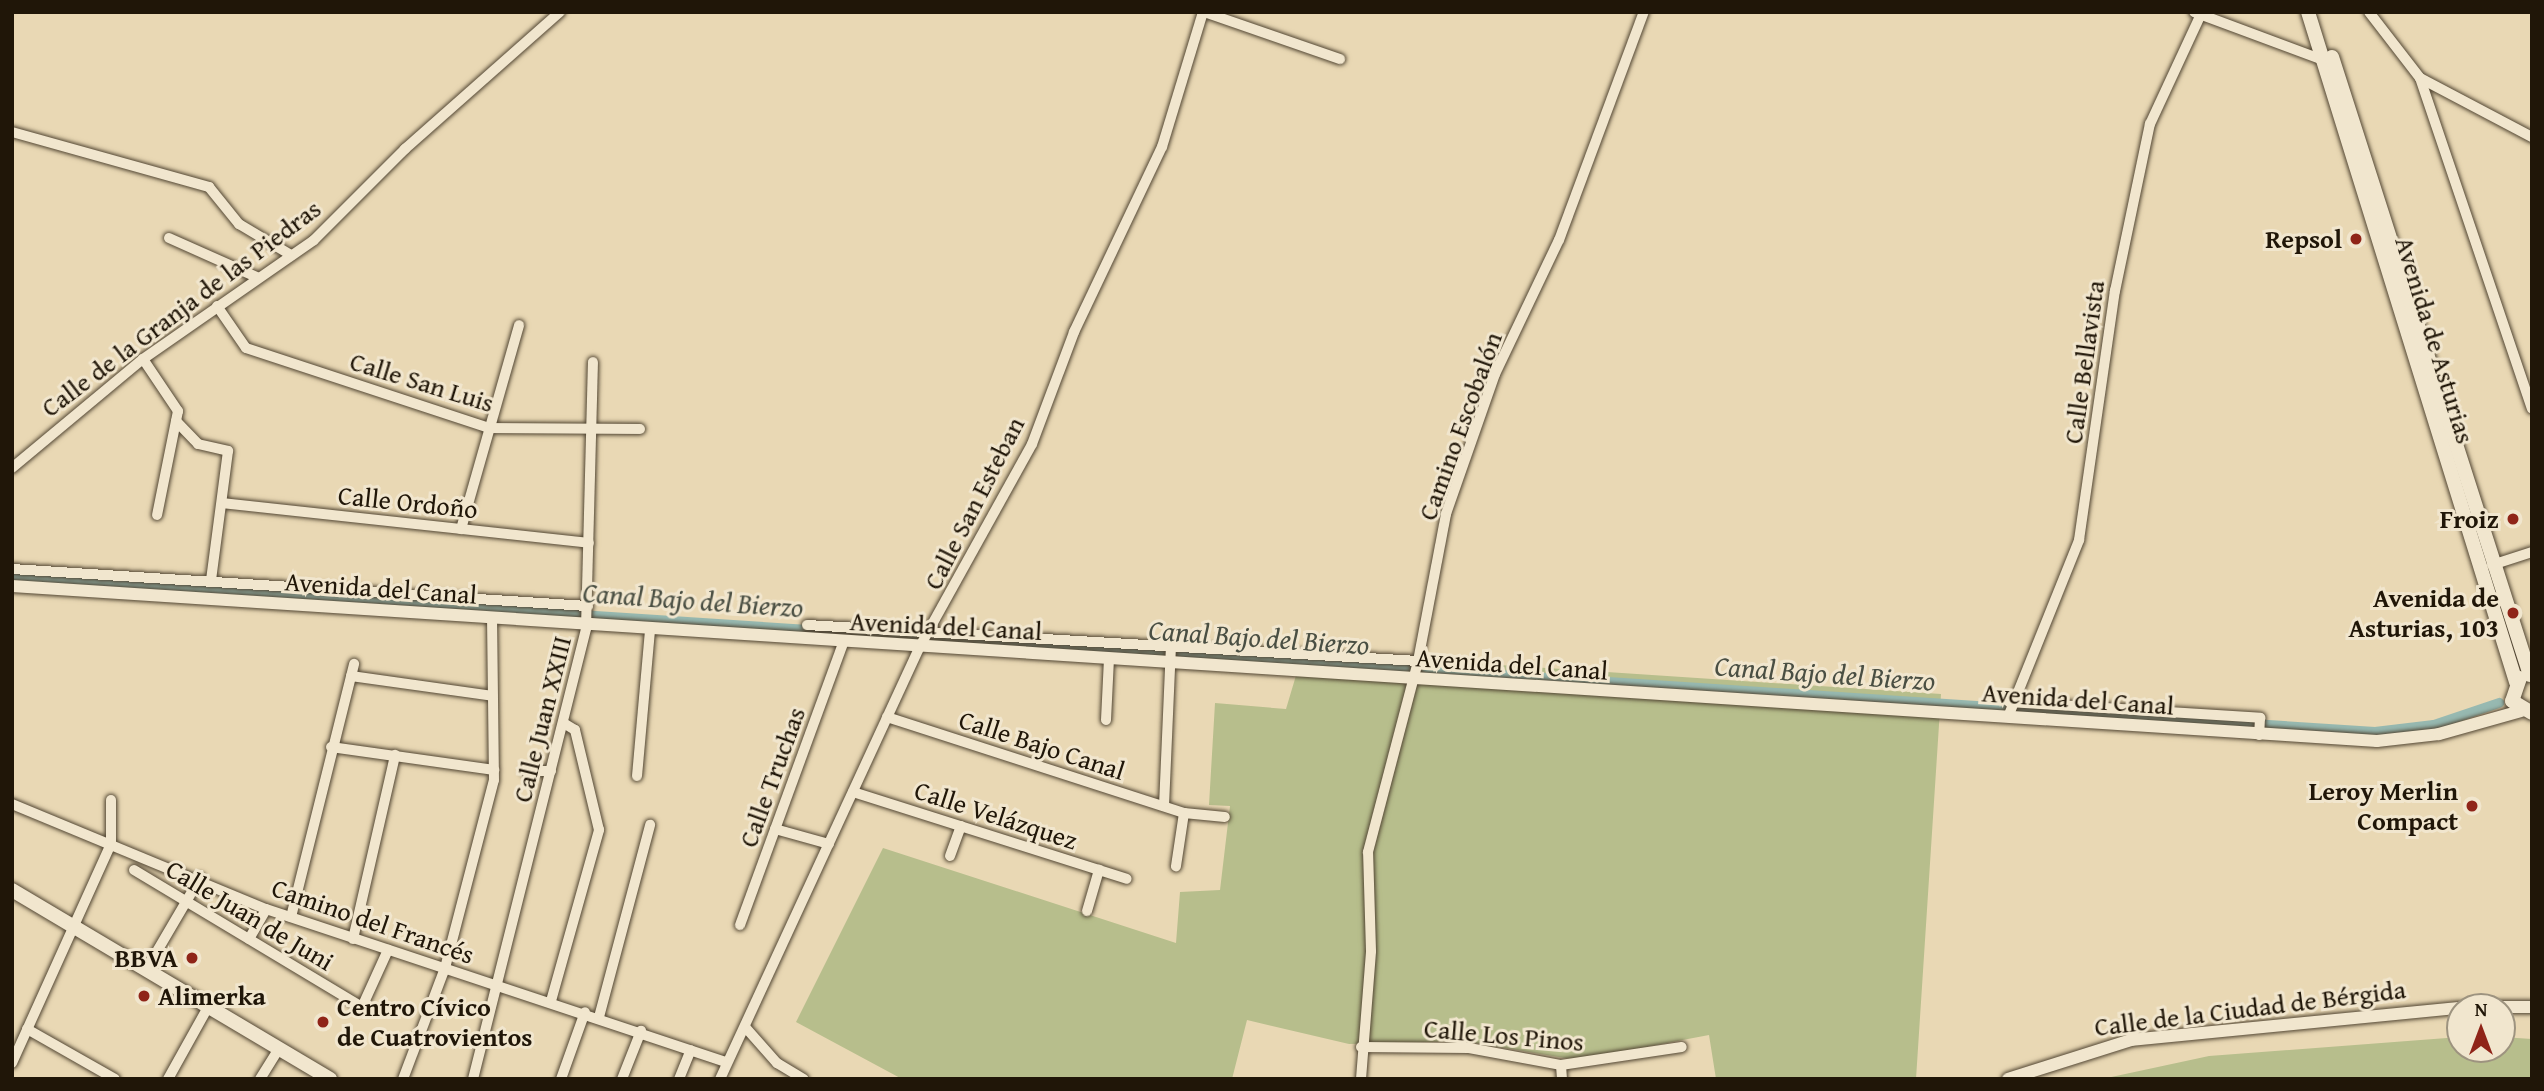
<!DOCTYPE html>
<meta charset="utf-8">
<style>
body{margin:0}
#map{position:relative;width:2544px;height:1091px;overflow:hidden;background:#e9d8b4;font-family:"Gentium Book Plus",serif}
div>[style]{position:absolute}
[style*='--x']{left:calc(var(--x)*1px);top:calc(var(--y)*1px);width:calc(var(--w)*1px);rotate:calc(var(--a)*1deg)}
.green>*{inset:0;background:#b7be8c}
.canal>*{height:10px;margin:-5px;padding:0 5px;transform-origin:5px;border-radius:5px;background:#97b9b1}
.roads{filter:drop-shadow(0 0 2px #524633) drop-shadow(0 0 2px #524633)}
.minor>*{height:10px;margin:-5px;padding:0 5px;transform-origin:5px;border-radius:5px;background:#f1e6ce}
.tertiary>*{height:12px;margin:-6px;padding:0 6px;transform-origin:6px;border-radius:6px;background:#f1e6ce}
.secondary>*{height:14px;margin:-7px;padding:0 7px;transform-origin:7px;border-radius:7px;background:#f1e6ce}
.dots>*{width:19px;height:19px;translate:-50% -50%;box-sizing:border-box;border:4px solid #f1e6ce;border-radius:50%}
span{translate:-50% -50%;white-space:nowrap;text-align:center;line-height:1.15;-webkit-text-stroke:6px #f1e6ce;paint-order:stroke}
.poi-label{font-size:26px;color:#201608;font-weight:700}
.right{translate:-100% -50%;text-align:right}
.left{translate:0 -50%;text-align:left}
.street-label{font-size:26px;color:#201608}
.water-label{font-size:28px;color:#4a4f43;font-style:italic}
.frame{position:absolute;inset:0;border:14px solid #201608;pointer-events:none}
.north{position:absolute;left:2446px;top:993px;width:70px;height:70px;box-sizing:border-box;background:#f1e6ce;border:2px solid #9d937f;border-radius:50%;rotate:0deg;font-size:19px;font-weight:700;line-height:28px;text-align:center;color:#201608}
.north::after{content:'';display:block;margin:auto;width:24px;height:32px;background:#8f2418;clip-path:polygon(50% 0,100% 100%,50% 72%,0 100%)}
</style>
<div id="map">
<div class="green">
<div style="clip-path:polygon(1303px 652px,1941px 694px,1916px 1079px,1716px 1079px,1709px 1035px,1577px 1060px,1463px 1041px,1349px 1044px,1247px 1020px,1232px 1079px,902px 1079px,796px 1022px,883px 848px,1176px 943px,1180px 892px,1220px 890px,1230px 806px,1209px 805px,1215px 703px,1286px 709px)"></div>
<div style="clip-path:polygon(2460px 1037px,2460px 1049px,2502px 1049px,2502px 1037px,2532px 1039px,2532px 1079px,2102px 1079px,2209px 1056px)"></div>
</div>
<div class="canal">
<div style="--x:12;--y:578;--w:2368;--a:3.73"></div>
<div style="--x:2375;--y:732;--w:59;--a:-6.8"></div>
<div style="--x:2434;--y:725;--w:69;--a:-18.7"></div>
</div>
<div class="roads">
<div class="minor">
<div style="--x:1204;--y:12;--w:144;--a:19.1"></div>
<div style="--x:2194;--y:12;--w:138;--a:20.4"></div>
<div style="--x:2369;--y:12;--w:83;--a:52.3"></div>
<div style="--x:2420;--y:78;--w:127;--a:27.8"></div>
<div style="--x:2420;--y:78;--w:349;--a:71.3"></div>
<div style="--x:12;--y:132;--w:205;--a:15.6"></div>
<div style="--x:209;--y:187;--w:48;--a:51"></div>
<div style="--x:239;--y:224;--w:61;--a:30.8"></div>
<div style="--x:169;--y:238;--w:98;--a:24"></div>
<div style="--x:217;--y:306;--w:51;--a:55.4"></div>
<div style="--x:246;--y:348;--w:256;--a:18.2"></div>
<div style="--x:489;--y:428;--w:151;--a:0.4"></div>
<div style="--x:143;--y:359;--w:63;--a:56.1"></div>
<div style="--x:178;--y:411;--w:106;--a:101.4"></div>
<div style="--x:176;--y:421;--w:32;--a:46"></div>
<div style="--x:198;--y:444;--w:31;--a:13"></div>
<div style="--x:228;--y:451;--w:130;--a:97.5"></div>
<div style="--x:12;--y:468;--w:170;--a:-39.8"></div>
<div style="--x:143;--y:359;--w:208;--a:-34.8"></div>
<div style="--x:314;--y:240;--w:129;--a:-45"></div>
<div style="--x:405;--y:149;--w:207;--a:-41.5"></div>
<div style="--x:222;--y:503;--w:369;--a:6.2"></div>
<div style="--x:461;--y:529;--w:212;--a:-74.1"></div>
<div style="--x:2492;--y:565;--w:42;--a:-18"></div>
<div style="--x:12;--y:569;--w:577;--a:3.68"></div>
<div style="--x:807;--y:625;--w:612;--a:3.37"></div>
<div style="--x:351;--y:676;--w:143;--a:8"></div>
<div style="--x:2009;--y:702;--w:252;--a:3.6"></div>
<div style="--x:2260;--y:718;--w:17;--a:93"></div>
<div style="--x:887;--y:717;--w:312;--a:17.9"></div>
<div style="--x:1184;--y:813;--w:54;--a:98.6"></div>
<div style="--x:2008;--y:717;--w:191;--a:-68.1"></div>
<div style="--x:2079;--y:540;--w:252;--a:-81.8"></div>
<div style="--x:2115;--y:291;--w:171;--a:-78.2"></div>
<div style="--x:2150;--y:124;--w:123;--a:-65.1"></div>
<div style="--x:1106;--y:720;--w:61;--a:-87.2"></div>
<div style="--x:331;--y:747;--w:165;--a:8"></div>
<div style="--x:526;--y:771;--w:25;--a:0"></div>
<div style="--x:637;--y:776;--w:146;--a:-84.9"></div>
<div style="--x:853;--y:792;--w:287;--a:17.6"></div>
<div style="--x:12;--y:804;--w:275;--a:22.5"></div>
<div style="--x:266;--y:909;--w:486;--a:18.4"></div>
<div style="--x:1164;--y:806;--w:158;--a:-87.5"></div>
<div style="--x:1184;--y:813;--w:41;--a:5.6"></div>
<div style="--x:775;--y:829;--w:56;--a:15.5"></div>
<div style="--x:950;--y:856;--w:32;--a:-70"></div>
<div style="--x:134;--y:870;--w:266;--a:31"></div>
<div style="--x:362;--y:1007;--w:63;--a:-65.5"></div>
<div style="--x:1087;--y:911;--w:43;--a:-73.7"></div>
<div style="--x:291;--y:917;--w:261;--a:-76"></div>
<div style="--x:740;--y:925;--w:300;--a:-69.9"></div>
<div style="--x:249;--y:939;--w:34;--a:-60"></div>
<div style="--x:353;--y:939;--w:189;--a:-77.1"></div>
<div style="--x:146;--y:970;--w:107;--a:-59.6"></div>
<div style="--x:551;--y:1001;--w:178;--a:-74.3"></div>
<div style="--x:599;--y:830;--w:103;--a:-103.5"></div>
<div style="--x:575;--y:730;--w:12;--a:-149"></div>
<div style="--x:599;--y:1017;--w:199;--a:-75.1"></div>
<div style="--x:746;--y:1028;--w:47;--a:48.5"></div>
<div style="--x:777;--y:1063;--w:31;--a:31"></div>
<div style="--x:27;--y:1029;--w:101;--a:29.6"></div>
<div style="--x:1361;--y:1047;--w:108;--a:0.5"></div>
<div style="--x:1469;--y:1048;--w:94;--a:10.5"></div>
<div style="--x:1561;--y:1065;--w:122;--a:-8.5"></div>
<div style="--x:12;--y:1063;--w:240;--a:-65.7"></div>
<div style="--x:111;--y:844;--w:44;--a:-90"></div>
<div style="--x:1561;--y:1065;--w:14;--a:86"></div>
<div style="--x:168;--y:1079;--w:82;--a:-60.9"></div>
<div style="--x:260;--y:1079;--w:36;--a:-58"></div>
<div style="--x:403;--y:1079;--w:119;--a:-69.3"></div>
<div style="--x:445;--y:968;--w:194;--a:-75.4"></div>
<div style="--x:494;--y:780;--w:161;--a:-90.7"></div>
<div style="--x:473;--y:1079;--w:465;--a:-75.9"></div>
<div style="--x:586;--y:628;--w:266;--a:-88.5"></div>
<div style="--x:561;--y:1079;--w:71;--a:-70.3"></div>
<div style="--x:622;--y:1079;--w:52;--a:-68.4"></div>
<div style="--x:679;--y:1079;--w:31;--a:-68"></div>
<div style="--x:720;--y:1079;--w:475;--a:-65.2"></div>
<div style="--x:919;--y:648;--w:233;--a:-61"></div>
<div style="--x:1032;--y:444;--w:120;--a:-69.4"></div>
<div style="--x:1074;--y:332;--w:205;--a:-64.6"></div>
<div style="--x:1162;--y:147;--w:141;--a:-73.1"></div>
<div style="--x:1361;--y:1079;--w:128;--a:-85.5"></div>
<div style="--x:1371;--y:951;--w:99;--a:-91.7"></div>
<div style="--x:1368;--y:852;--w:197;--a:-75.3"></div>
<div style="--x:1418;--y:661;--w:150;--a:-79.2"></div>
<div style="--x:1446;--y:514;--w:148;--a:-70.7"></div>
<div style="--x:1495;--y:374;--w:148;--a:-64.5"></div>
<div style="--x:1559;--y:240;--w:243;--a:-69.6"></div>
</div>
<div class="tertiary">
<div style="--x:12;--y:586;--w:2370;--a:3.75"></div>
<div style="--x:2377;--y:741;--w:62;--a:-6.4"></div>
<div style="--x:2439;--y:734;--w:85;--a:-15.7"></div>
<div style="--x:2470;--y:1007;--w:62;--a:0"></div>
<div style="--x:2008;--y:1079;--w:129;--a:-17.6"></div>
<div style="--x:2131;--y:1040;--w:331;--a:-5.6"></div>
</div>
<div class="secondary">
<div style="--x:2308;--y:12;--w:702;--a:72.75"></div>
<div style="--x:2332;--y:57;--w:649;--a:72.24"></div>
<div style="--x:2520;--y:678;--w:24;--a:109"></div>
<div style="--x:2512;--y:701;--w:23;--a:31"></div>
<div style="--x:12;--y:890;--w:370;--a:30.7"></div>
</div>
</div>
<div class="dots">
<div style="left:2356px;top:239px;background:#8f2418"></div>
<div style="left:2513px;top:519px;background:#8f2418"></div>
<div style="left:2513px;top:613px;background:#8f2418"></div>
<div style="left:2472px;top:806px;background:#8f2418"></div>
<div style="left:192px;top:958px;background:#8f2418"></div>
<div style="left:144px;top:996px;background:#8f2418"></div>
<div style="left:323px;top:1022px;background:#8f2418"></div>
</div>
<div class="poi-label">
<span class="right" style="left:2342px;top:239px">Repsol</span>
<span class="right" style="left:2499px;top:519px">Froiz</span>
<span class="right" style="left:2499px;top:613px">Avenida de<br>Asturias, 103</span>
<span class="right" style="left:2458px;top:806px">Leroy Merlin<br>Compact</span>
<span class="right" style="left:178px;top:958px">BBVA</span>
<span class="left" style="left:158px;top:996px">Alimerka</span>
<span class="left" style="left:337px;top:1022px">Centro Cívico<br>de Cuatrovientos</span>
</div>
<div class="street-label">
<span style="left:181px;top:308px;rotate:-37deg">Calle de la Granja de las Piedras</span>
<span style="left:2435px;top:340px;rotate:73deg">Avenida de Asturias</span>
<span style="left:2084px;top:362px;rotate:-82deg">Calle Bellavista</span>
<span style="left:422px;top:382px;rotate:17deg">Calle San Luis</span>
<span style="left:1460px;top:426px;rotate:-70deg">Camino Escobalón</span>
<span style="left:408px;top:502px;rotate:6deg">Calle Ordoño</span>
<span style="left:974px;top:503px;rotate:-63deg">Calle San Esteban</span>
<span style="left:381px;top:588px;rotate:4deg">Avenida del Canal</span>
<span style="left:946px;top:626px;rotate:3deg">Avenida del Canal</span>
<span style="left:1512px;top:664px;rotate:4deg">Avenida del Canal</span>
<span style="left:2078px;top:699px;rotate:4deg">Avenida del Canal</span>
<span style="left:542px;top:719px;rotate:-76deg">Calle Juan XXIII</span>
<span style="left:1042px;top:745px;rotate:18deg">Calle Bajo Canal</span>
<span style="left:772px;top:777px;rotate:-70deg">Calle Truchas</span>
<span style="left:996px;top:815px;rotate:18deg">Calle Velázquez</span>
<span style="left:250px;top:915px;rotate:31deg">Calle Juan de Juni</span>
<span style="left:373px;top:921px;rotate:19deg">Camino del Francés</span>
<span style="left:2250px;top:1008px;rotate:-7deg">Calle de la Ciudad de Bérgida</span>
<span style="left:1504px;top:1035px;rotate:5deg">Calle Los Pinos</span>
</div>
<div class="water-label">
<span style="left:693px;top:600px;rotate:4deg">Canal Bajo del Bierzo</span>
<span style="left:1259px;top:637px;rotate:4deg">Canal Bajo del Bierzo</span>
<span style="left:1825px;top:673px;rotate:4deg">Canal Bajo del Bierzo</span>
</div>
<div class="frame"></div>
<div class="north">N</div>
</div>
